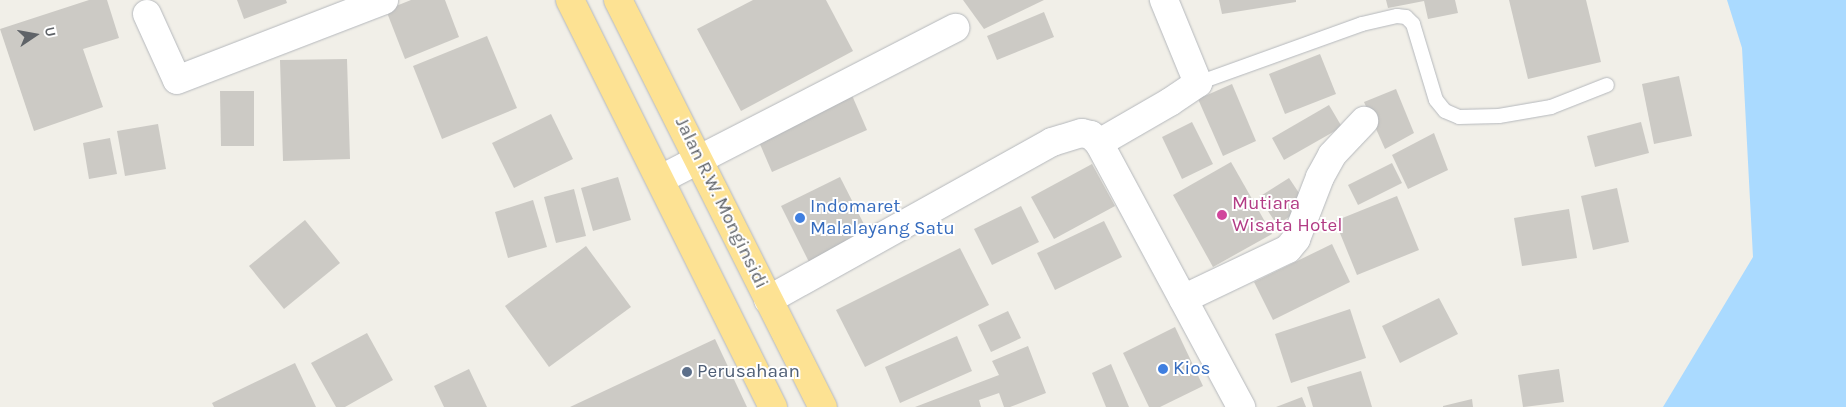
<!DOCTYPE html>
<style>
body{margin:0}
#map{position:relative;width:1846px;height:407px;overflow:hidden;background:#f1efe8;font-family:Karla,sans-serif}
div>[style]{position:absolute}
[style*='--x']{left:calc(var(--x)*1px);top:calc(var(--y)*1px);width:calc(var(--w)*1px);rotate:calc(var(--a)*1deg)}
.water>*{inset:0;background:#aadaff}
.building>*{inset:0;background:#cccac5}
.roads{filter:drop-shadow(0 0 1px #b5b8bc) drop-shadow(0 0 1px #b5b8bc)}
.lane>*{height:14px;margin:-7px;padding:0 7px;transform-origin:7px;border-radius:7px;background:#fff}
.street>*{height:28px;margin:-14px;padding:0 14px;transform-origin:14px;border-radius:14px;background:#fff}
.highway>*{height:28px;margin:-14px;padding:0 14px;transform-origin:14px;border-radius:14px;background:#fde293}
.dots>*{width:14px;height:14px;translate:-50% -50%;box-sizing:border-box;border:2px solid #fff;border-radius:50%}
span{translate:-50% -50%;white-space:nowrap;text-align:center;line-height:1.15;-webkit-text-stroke:4px #fff;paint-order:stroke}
.street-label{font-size:19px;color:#5f6368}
.hotel-label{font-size:19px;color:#b23c85}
.left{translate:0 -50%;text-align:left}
.shop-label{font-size:19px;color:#366cbe}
.service-label{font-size:19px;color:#4e5e75}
.north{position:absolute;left:10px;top:10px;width:50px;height:50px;-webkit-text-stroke:4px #fff;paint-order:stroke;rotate:78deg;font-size:14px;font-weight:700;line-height:20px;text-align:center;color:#5f6368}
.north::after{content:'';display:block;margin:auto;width:18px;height:22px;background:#5f6368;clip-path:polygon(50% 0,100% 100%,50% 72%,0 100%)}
</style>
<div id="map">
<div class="water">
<div style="clip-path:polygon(1727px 0,1846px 0,1846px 407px,1663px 407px,1753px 257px,1742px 48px)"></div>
</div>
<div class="building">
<div style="clip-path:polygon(89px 0,107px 0,119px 38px,83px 49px,103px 107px,34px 131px,0 29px)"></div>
<div style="clip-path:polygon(237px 0,286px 0,287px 3px,244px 19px)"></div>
<div style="clip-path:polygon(411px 0,445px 0,459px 37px,405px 59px,386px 10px)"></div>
<div style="clip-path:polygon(753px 0,826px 0,853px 51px,741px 111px,697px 29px)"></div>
<div style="clip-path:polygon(963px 0,1044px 0,984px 29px)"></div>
<div style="clip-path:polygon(1219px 0,1296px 0,1296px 2px,1222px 14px)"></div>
<div style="clip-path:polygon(1386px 0,1455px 0,1458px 13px,1428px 19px,1424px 1px,1388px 8px)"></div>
<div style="clip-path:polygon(1509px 0,1586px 0,1601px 62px,1528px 79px)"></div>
<div style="clip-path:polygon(1044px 12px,1054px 37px,997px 60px,987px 36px)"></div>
<div style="clip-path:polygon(487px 36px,517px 108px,442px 139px,413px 66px)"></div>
<div style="clip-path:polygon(1320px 54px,1336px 94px,1285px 114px,1269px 74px)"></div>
<div style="clip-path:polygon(347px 59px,350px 159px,283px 161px,280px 60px)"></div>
<div style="clip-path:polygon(1679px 76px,1692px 136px,1654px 144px,1642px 84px)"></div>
<div style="clip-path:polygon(1232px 84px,1256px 141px,1223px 156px,1198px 99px)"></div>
<div style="clip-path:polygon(1396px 89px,1414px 133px,1385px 149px,1364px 102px)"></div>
<div style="clip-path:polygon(220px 91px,254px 91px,254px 146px,221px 146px)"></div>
<div style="clip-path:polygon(851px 93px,867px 130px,772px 172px,756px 135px)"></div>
<div style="clip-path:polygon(1329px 105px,1342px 127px,1284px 160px,1272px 138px)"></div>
<div style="clip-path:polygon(551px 114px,573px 159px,514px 188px,492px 143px)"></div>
<div style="clip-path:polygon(1192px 122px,1213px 164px,1182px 179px,1162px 137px)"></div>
<div style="clip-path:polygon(1641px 122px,1649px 153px,1595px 167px,1587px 136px)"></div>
<div style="clip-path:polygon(158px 124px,166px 169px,125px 176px,117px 131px)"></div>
<div style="clip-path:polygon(1434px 133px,1448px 170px,1408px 189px,1392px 155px)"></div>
<div style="clip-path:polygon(110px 138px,117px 174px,89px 179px,83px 143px)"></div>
<div style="clip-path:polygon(1231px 162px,1272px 234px,1213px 267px,1173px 195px)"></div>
<div style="clip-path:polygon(1392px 163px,1402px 183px,1358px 205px,1348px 185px)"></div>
<div style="clip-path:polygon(1092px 164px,1115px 206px,1054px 239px,1031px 197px)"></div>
<div style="clip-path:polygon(618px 177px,631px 220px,593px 231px,581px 188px)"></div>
<div style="clip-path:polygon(840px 177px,871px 238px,812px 268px,781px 206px)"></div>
<div style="clip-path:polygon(1289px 178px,1307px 205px,1277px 225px,1259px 197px)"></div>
<div style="clip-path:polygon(1617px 188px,1629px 242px,1593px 250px,1581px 196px)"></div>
<div style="clip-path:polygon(574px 189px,586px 236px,556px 243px,544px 197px)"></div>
<div style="clip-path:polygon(1397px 196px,1419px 250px,1357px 275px,1335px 221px)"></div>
<div style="clip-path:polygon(533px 200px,547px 247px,508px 258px,495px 212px)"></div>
<div style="clip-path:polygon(1021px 206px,1039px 242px,992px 265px,974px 229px)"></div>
<div style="clip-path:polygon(1569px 209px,1577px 258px,1522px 266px,1514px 218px)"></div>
<div style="clip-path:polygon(305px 220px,340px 263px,284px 309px,249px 266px)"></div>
<div style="clip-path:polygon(1104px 221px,1122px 257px,1055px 290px,1037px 253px)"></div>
<div style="clip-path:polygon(1332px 244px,1350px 282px,1273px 320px,1254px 282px)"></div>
<div style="clip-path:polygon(586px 246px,631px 307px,549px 367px,505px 306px)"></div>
<div style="clip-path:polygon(960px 248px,989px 305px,865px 367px,836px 310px)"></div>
<div style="clip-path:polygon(1439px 298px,1458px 334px,1400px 363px,1382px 326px)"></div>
<div style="clip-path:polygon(1350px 309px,1366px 358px,1291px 383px,1275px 334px)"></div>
<div style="clip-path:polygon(1008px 311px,1021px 338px,991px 352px,978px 325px)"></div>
<div style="clip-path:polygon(1175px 327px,1203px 386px,1160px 407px,1149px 407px,1123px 353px)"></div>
<div style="clip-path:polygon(367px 333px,393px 380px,345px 407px,336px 407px,311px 363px)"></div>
<div style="clip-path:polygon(957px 336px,972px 371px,900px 403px,885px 367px)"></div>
<div style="clip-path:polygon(715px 339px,747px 407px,570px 407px)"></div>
<div style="clip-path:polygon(1028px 346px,1046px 393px,1010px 407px,1004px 407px,999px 393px,979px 400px,981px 407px,915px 407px,999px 375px,992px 361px)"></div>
<div style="clip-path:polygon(295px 363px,316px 407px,214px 407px,212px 403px)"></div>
<div style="clip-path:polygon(1111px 364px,1129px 407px,1106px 407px,1092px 373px)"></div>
<div style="clip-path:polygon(469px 369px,487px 407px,444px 407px,434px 386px)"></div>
<div style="clip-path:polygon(1559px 369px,1564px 402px,1523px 407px,1518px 375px)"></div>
<div style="clip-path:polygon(1361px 371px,1372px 407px,1313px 407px,1307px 387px)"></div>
<div style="clip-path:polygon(1302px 397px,1306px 407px,1276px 407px)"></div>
<div style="clip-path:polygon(1472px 399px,1473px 407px,1443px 407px,1443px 406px)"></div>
</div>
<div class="roads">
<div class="lane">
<div style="--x:1198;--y:83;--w:174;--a:-19.8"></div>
<div style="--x:1362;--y:24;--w:36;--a:-13"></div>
<div style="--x:1397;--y:16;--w:9;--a:6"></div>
<div style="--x:1406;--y:17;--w:10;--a:45"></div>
<div style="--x:1413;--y:24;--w:79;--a:73.2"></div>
<div style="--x:1436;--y:100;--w:14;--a:51"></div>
<div style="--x:1445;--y:111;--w:15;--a:23"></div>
<div style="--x:1459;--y:117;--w:40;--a:-1.4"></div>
<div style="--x:1499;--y:116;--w:53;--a:-9.8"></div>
<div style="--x:1551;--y:107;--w:60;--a:-21.4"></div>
</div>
<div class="street">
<div style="--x:147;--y:14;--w:72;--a:65.6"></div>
<div style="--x:177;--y:80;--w:222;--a:-21.1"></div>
<div style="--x:1099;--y:143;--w:82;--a:-30"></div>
<div style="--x:1170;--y:102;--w:34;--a:-34"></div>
<div style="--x:1198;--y:83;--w:90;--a:-112.3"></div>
<div style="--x:661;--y:179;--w:331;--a:-27.2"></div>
<div style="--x:1183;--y:299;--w:116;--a:-25.5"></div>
<div style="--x:1288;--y:249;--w:13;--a:-51"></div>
<div style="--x:1296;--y:239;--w:66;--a:-68.8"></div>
<div style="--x:1320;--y:177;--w:25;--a:-61"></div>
<div style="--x:1332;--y:155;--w:47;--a:-46.7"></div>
<div style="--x:768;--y:300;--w:325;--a:-29.1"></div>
<div style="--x:1052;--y:142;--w:31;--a:-17"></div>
<div style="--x:1082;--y:133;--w:9;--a:13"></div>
<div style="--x:1091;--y:135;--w:11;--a:45"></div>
<div style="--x:1099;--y:143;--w:300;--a:61.7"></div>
</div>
<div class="highway">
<div style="--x:570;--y:0;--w:455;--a:63.5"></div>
<div style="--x:618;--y:0;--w:456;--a:63.3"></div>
</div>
</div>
<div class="dots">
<div style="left:1222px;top:215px;background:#d1479c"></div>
<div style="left:800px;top:218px;background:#3f7fe0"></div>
<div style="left:1163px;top:369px;background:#3f7fe0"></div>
<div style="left:687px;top:372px;background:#5c6f8a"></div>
</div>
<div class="street-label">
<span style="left:721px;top:203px;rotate:64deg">Jalan R.W. Monginsidi</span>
</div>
<div class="hotel-label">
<span class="left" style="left:1232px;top:215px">Mutiara<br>Wisata Hotel</span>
</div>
<div class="shop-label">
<span class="left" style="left:810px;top:218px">Indomaret<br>Malalayang Satu</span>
<span class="left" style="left:1173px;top:369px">Kios</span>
</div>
<div class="service-label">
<span class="left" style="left:697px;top:372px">Perusahaan</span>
</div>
<div class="north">U</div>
</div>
